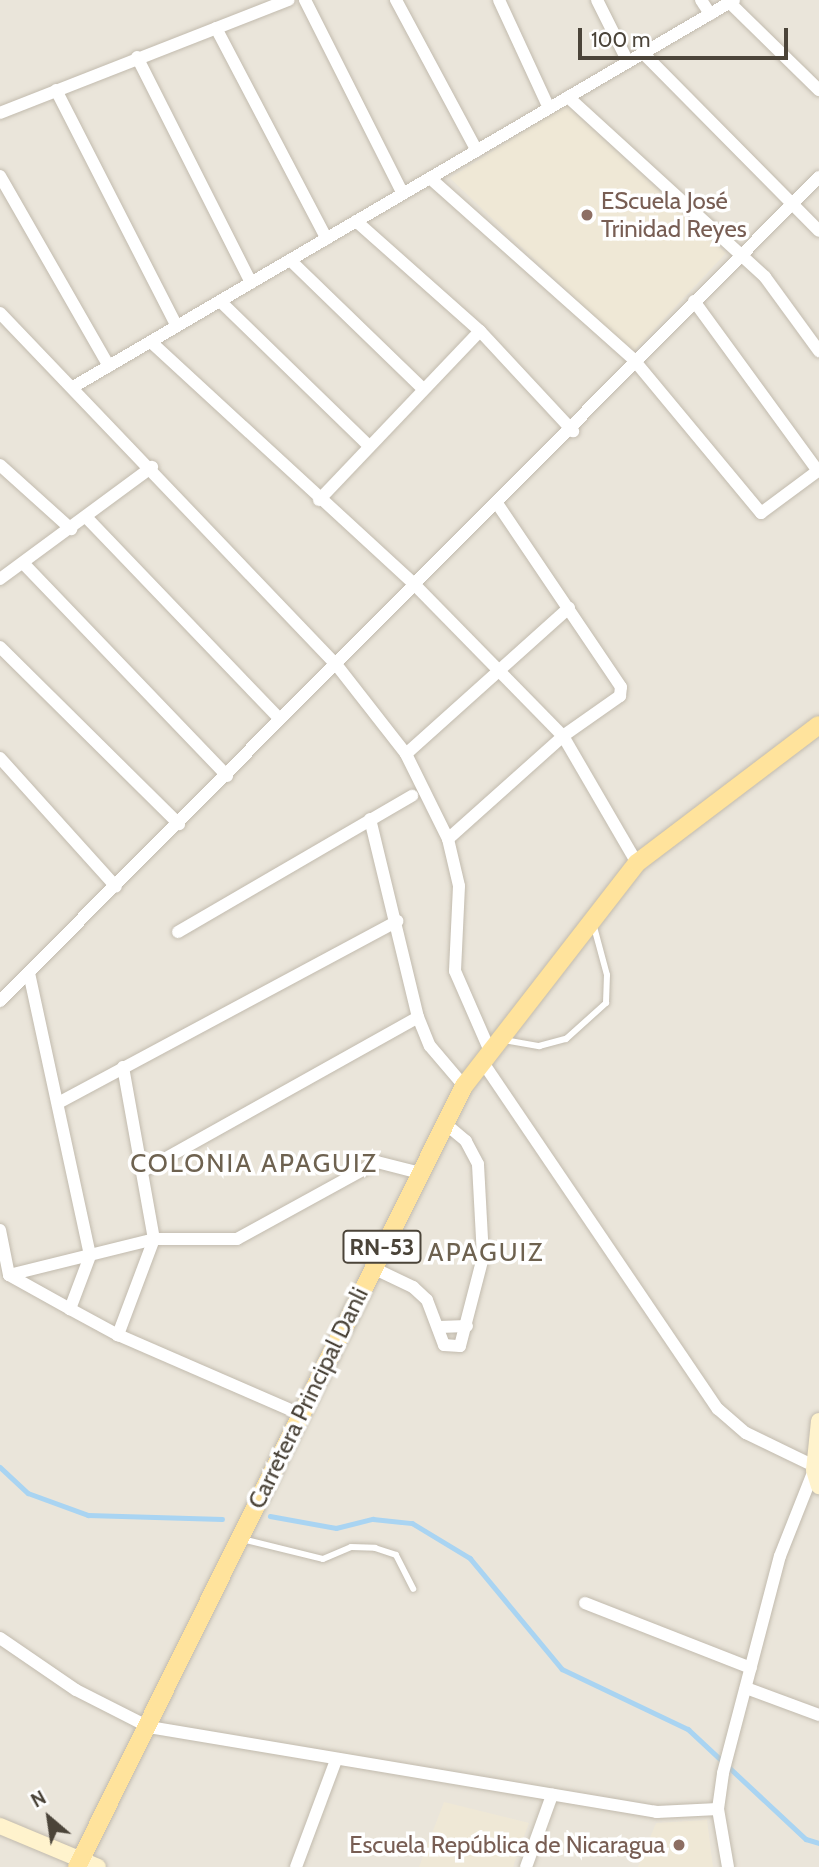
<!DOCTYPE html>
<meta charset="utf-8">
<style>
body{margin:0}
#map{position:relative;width:819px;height:1867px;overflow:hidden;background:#f6f3ec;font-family:Cabin,sans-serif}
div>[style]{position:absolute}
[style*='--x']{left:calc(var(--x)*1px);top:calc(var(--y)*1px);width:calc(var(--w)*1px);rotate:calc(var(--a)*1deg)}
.residential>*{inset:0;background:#eae5da}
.education>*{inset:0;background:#efe8d6}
.stream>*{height:4.5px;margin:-2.25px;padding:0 2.25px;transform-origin:2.25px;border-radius:2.25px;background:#a9d4f2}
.roads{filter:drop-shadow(0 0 2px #c2bbae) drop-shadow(0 0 2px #c2bbae)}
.lane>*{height:6px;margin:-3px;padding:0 3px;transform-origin:3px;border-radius:3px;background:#fff}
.street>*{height:12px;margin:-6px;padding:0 6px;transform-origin:6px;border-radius:6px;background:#fff}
.secondary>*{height:16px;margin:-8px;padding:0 8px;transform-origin:8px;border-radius:8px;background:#fff3cd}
.primary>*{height:18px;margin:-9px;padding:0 9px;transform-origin:9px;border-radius:9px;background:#ffe39c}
.dots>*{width:19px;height:19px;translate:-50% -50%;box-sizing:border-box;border:4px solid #fff;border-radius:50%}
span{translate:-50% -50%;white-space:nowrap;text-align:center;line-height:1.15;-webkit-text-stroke:7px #fff;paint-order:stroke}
.shield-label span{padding:2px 5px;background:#fff;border:2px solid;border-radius:5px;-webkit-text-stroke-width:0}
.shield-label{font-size:23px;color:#4b4439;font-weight:700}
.education-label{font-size:24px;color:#785e54}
.left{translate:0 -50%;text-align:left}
.right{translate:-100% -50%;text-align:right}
.street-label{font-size:24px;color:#4b4439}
.neighbourhood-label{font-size:26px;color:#6e6250;letter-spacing:2px}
.north{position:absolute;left:14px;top:1783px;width:70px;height:70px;-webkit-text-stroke:5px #fff;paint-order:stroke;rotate:331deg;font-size:19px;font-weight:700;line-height:28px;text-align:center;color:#4b4439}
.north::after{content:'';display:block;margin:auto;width:24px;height:32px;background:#4b4439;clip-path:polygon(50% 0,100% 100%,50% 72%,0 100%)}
.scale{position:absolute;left:578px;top:28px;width:210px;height:32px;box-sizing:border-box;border:4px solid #4b4439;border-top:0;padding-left:9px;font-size:21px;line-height:24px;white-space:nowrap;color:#4b4439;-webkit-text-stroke:5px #fff;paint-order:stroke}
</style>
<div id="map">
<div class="residential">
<div style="clip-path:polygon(0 0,819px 0,819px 1867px,0 1867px)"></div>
</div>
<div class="education">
<div style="clip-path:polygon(566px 105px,726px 253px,632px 353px,450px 178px)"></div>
<div style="clip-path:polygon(444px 1802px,529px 1823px,513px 1867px,419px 1867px)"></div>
<div style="clip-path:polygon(707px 1820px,713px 1867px,638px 1867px,656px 1823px)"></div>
</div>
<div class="stream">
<div style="--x:0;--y:1467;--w:38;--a:43"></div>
<div style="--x:28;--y:1493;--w:64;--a:20.1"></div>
<div style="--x:88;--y:1515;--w:134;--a:1.7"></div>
<div style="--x:270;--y:1516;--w:67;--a:10.3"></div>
<div style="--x:336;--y:1528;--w:38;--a:-14"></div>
<div style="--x:373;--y:1519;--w:39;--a:6"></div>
<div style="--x:412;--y:1523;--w:68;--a:31.1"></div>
<div style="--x:470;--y:1558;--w:144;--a:50.3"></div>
<div style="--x:562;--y:1669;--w:140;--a:25.5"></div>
<div style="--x:688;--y:1729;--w:161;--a:43"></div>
<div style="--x:806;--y:1839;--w:14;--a:17"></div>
</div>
<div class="roads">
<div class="lane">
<div style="--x:504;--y:1040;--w:36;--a:10"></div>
<div style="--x:539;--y:1046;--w:28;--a:-15"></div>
<div style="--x:566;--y:1039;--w:54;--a:-42"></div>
<div style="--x:606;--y:1003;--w:28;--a:-88"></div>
<div style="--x:607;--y:975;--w:54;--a:-105.1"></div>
<div style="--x:242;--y:1539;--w:83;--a:13.9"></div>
<div style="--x:323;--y:1559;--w:30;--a:-23"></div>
<div style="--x:351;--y:1547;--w:24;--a:2"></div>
<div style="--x:375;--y:1548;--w:22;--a:18"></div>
<div style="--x:396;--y:1555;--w:38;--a:63"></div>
</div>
<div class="street">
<div style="--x:305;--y:0;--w:217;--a:63.2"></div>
<div style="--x:396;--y:0;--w:171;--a:61.8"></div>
<div style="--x:499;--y:0;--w:119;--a:65.2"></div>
<div style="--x:597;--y:0;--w:69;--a:63.4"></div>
<div style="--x:701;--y:0;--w:17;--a:57"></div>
<div style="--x:729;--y:2;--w:126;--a:44.4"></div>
<div style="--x:216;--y:28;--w:238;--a:62.3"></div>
<div style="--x:643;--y:53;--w:250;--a:45.3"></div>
<div style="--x:137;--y:57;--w:253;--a:63.2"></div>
<div style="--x:56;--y:90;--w:265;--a:62.9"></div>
<div style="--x:568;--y:97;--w:267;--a:42.4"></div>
<div style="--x:765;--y:277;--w:92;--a:53.9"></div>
<div style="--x:0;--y:113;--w:310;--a:-21.4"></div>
<div style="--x:0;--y:176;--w:219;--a:60.2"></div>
<div style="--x:430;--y:178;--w:273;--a:41.7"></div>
<div style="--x:634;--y:360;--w:199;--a:50.3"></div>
<div style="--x:761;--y:513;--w:72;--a:-36.6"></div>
<div style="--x:356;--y:221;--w:166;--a:41.6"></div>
<div style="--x:480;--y:331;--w:137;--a:47.1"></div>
<div style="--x:290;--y:260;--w:182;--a:44.1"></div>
<div style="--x:694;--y:301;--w:210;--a:53.9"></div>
<div style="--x:222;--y:303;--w:204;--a:44.2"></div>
<div style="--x:0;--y:313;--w:484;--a:46.3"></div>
<div style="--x:335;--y:663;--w:115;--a:52"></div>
<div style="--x:406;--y:754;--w:95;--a:63.7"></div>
<div style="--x:448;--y:839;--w:48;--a:76.8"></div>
<div style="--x:459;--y:886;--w:85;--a:92.7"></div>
<div style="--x:455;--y:971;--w:87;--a:66.4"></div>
<div style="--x:151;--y:342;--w:359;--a:42.6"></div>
<div style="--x:415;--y:585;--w:211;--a:45.6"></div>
<div style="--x:563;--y:736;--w:147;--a:59.8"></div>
<div style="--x:73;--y:387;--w:766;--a:-30.35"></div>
<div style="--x:0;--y:465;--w:96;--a:42"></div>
<div style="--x:319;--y:500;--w:233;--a:-46.4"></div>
<div style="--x:86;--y:517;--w:277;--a:46.2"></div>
<div style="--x:23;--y:563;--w:295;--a:46.2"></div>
<div style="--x:0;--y:579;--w:189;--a:-36.4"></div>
<div style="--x:0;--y:647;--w:252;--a:44.7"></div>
<div style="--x:406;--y:754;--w:219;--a:-41.9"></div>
<div style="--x:0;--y:758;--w:173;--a:48"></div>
<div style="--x:370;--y:819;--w:204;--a:76.4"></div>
<div style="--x:418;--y:1017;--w:31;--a:68"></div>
<div style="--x:430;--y:1046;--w:52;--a:49.6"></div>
<div style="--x:448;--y:839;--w:154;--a:-41.8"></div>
<div style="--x:563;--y:736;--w:70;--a:-35.1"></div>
<div style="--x:620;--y:696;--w:9;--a:-84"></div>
<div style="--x:621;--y:687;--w:218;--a:-124"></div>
<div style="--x:178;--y:932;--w:271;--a:-30.2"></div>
<div style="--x:29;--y:973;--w:289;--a:77.8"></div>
<div style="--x:90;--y:1256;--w:57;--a:110.7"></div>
<div style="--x:70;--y:1309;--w:55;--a:28.4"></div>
<div style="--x:0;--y:1001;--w:1162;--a:-45.17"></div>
<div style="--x:482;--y:1061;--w:420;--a:55.9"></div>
<div style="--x:718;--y:1409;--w:37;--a:41"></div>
<div style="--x:746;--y:1433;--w:76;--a:25.9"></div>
<div style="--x:123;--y:1067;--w:175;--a:79.8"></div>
<div style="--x:154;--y:1239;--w:103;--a:110.6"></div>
<div style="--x:118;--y:1335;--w:198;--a:23.5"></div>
<div style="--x:60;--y:1102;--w:383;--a:-28.2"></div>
<div style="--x:143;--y:1171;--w:315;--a:-29.2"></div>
<div style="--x:0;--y:1230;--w:46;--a:78.7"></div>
<div style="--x:9;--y:1275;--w:70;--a:29.1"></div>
<div style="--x:371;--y:1267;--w:47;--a:25.5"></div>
<div style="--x:413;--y:1287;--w:19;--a:43"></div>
<div style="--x:427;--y:1300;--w:48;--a:69.3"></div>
<div style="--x:444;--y:1345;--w:16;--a:4"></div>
<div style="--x:460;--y:1346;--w:92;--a:-75.5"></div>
<div style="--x:483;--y:1257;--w:93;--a:-93.1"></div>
<div style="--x:478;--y:1164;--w:26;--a:-118"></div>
<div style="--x:466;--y:1141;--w:26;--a:-140"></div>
<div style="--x:9;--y:1275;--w:149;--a:-13.9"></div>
<div style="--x:154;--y:1239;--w:83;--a:0"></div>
<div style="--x:237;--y:1239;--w:160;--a:-28.8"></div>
<div style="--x:377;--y:1162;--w:44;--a:14.3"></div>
<div style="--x:439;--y:1327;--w:28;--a:-2"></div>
<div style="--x:585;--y:1603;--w:178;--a:21.4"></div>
<div style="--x:0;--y:1638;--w:92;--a:34.4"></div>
<div style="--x:76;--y:1690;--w:82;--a:26.9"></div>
<div style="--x:149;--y:1727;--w:515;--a:9.5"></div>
<div style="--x:657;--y:1812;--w:61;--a:-2.8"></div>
<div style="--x:746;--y:1688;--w:78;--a:20.3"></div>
<div style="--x:296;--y:1867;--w:114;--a:-69.5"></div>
<div style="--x:526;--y:1867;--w:77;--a:-70.1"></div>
<div style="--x:728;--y:1867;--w:59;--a:-99.8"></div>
<div style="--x:718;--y:1809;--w:36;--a:-82"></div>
<div style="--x:723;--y:1773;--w:224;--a:-75.3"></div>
<div style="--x:780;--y:1556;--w:92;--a:-68.4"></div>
</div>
<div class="secondary">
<div style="--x:819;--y:1421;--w:49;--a:95.8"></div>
<div style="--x:814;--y:1470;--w:17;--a:73"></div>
<div style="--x:0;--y:1826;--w:106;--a:22.7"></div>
</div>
<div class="primary">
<div style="--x:77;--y:1867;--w:872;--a:-63.64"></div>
<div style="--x:464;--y:1086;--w:282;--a:-52.2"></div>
<div style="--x:637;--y:863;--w:228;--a:-37.2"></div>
</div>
</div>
<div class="dots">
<div style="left:587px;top:215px;background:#8d6e63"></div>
<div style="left:679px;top:1845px;background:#8d6e63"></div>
</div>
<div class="shield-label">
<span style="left:382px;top:1247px">RN-53</span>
</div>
<div class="education-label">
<span class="left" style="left:601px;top:215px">EScuela José<br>Trinidad Reyes</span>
<span class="right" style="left:665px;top:1845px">Escuela República de Nicaragua</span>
</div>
<div class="street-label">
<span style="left:308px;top:1398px;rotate:-64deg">Carretera Principal Danli</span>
</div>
<div class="neighbourhood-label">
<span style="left:254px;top:1164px">COLONIA APAGUIZ</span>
<span style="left:486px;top:1253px">APAGUIZ</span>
</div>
<div class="north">N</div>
<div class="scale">100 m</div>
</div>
